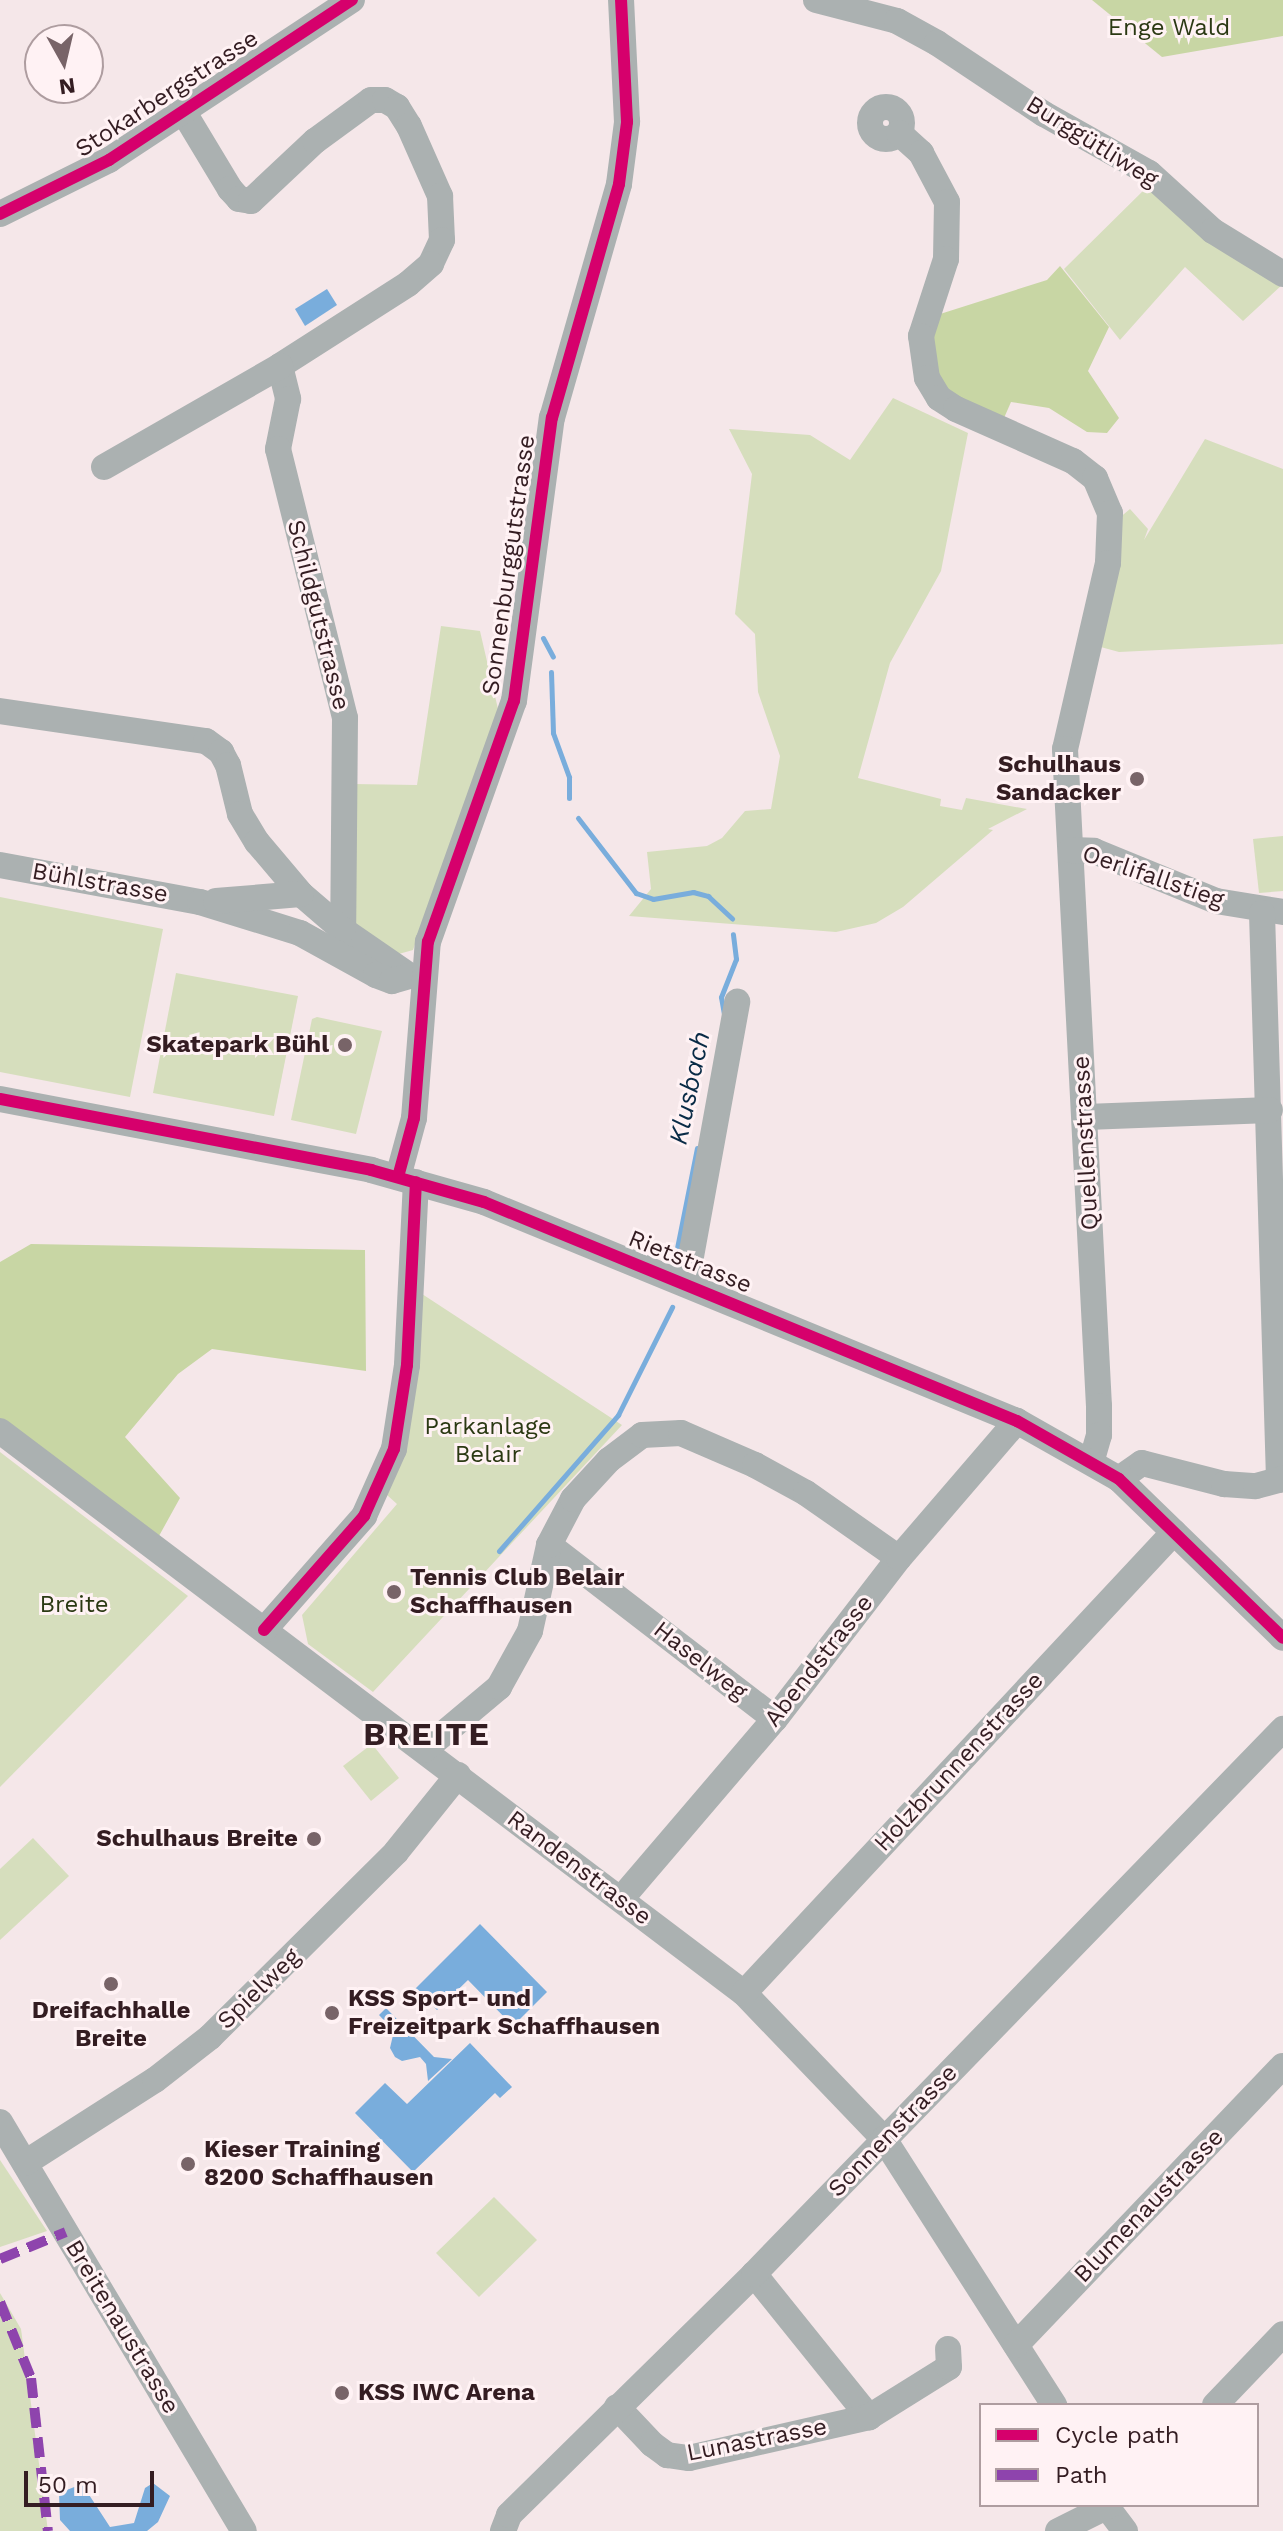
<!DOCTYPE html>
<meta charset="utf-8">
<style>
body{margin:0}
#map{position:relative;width:1283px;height:2531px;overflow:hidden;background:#f5e7e9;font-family:"Work Sans",sans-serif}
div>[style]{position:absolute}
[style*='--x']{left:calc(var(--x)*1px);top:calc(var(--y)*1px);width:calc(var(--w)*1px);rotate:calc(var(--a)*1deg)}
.green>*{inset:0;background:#d6debd}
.forest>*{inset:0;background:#c8d6a4}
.water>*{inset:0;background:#79addc}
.stream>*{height:5px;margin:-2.5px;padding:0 2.5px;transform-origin:2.5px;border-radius:2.5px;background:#79addc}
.minor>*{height:26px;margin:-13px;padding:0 13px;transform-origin:13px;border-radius:13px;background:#abb1b1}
.minor>.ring{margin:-13px;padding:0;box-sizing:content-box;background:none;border:26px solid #abb1b1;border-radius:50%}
.quiet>*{height:10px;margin-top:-5px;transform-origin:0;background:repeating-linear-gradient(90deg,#8e44ad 0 20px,transparent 0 30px)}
.cycleway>*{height:12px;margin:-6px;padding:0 6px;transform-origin:6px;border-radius:6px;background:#d6006c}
.dots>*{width:22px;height:22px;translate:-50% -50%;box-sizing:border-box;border:4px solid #fff2f4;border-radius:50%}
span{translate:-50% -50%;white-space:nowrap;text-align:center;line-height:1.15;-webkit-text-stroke:6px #fff2f4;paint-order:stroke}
.park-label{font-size:24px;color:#2b3913}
.street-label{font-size:24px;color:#341d22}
.poi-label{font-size:24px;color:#341d22;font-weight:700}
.right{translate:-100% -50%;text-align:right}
.left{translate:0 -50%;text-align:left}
.water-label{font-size:26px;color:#092b46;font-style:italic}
.district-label{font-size:32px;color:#341d22;font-weight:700;letter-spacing:2px}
.legend{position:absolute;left:979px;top:2403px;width:280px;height:104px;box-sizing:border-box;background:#fff2f4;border:2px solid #ae9da0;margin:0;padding:10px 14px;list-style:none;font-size:24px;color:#341d22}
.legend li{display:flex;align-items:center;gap:16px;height:40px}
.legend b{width:40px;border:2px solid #ae9da0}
.north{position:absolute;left:24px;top:24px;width:80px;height:80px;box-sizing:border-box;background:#fff2f4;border:2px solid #ae9da0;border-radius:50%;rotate:172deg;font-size:22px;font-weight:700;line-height:32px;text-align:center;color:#341d22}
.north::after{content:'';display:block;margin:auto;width:28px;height:36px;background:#786468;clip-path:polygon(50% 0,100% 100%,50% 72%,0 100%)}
.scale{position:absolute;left:24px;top:2471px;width:130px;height:36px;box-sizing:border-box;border:4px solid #341d22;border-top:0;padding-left:10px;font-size:24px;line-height:28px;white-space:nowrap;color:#341d22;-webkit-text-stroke:6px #fff2f4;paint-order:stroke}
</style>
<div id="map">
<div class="green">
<div style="clip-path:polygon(1151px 183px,1283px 284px,1243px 321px,1185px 267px,1120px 340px,1064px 269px)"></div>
<div style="clip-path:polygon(893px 398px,968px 433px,941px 571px,890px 663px,858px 778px,941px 799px,940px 806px,962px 810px,966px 798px,1027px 809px,988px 829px,993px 830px,903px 907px,876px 923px,836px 932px,629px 916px,651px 889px,647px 852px,707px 846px,722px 838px,745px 811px,771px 809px,780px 756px,758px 692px,755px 634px,735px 614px,752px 474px,729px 429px,810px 435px,850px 460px)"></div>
<div style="clip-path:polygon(1205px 439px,1283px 469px,1283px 644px,1119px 652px,1097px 646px,1118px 519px,1130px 509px,1148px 529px,1144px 540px)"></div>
<div style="clip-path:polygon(441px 626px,480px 631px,498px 709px,413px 950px,395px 955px,355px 926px,353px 784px,417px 785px)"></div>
<div style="clip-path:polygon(1283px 836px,1283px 891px,1259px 893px,1253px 839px)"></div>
<div style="clip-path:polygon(0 897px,163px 929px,130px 1097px,0 1072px)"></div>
<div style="clip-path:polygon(176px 973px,298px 996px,274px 1116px,153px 1093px)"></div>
<div style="clip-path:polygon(317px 1017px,382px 1031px,356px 1134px,291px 1120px,312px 1019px)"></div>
<div style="clip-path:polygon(419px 1292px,622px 1425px,373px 1692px,308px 1644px,302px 1615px,397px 1504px,387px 1495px)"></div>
<div style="clip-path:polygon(0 1452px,188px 1596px,0 1787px)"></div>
<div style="clip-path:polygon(372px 1744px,399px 1778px,371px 1801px,343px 1766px)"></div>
<div style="clip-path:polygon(33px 1838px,69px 1876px,0 1940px,0 1869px)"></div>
<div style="clip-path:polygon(0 2160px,47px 2231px,0 2247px)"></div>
<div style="clip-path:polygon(494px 2197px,537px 2240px,479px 2297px,436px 2253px)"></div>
<div style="clip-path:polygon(0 2293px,21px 2329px,48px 2531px,0 2531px)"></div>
</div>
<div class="forest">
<div style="clip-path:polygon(1092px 0,1283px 0,1283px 36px,1162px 57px)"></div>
<div style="clip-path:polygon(1060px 266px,1109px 327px,1088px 371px,1119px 418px,1107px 433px,1087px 432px,1049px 408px,1011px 402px,1004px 418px,952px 398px,936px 376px,930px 344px,937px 315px,1047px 280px)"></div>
<div style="clip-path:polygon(31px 1244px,365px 1250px,366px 1371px,212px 1349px,178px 1374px,125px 1437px,180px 1498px,154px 1545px,0 1432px,0 1262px)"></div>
</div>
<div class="water">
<div style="clip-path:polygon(327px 289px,337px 305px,305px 326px,295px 309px)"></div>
<div style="clip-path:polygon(480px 1924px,547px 1992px,513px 2026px,468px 1980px,437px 2010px,415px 1989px)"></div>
<div style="clip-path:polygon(386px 2008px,434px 2057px,452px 2059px,428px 2081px,426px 2064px,420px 2057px,402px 2061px,395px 2057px,390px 2048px,394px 2031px,379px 2015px)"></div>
<div style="clip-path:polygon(470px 2043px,512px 2087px,500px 2098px,495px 2093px,413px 2172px,355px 2113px,385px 2083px,407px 2104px)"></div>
<div style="clip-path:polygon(153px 2483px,170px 2496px,158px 2522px,147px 2531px,70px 2531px,60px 2520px,59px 2493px,82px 2484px,110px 2527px,134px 2523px,145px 2488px)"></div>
</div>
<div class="stream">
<div style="--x:543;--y:638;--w:21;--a:62"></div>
<div style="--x:551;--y:672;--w:61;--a:88.1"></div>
<div style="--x:553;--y:733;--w:47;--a:70"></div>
<div style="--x:569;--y:777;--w:21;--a:90"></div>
<div style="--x:578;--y:818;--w:95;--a:52.3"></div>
<div style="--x:636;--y:893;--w:18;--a:19"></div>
<div style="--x:653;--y:899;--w:41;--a:-9.9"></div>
<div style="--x:693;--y:892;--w:16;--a:15"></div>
<div style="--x:708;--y:896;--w:33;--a:43"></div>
<div style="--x:724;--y:1014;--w:17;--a:-100"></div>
<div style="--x:721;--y:997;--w:41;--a:-68.5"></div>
<div style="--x:736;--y:959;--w:25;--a:-97"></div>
<div style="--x:676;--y:1253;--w:107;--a:-78.7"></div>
<div style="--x:499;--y:1551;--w:181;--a:-48.8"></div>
<div style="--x:618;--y:1415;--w:121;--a:-63.4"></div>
</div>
<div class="minor">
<div style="--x:816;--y:0;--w:84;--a:14.5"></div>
<div style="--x:897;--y:21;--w:46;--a:28.8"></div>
<div style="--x:937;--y:43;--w:128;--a:33.6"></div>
<div style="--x:1044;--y:114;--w:120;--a:29.3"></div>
<div style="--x:1149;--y:173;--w:86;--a:42.2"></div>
<div style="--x:1213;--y:231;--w:82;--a:31.6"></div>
<div class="ring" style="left:870px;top:107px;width:6px;height:6px"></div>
<div style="--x:183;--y:111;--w:91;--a:58.9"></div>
<div style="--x:230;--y:189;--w:13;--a:48"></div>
<div style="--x:239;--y:199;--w:12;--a:9"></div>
<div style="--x:251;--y:201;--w:88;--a:-43.2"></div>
<div style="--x:315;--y:141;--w:69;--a:-36.2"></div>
<div style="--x:371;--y:100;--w:14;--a:0"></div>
<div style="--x:385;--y:100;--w:14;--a:30"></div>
<div style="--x:397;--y:107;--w:22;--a:58"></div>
<div style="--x:409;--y:126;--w:77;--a:66.1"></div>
<div style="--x:440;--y:196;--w:44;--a:87.4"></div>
<div style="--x:442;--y:240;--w:26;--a:115"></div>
<div style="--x:431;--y:264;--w:30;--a:139"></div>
<div style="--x:408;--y:284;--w:152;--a:147.4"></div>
<div style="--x:280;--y:366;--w:34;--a:76"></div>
<div style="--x:288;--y:399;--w:51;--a:101.3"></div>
<div style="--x:278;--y:449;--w:277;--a:76"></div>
<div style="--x:345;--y:718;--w:212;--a:90.5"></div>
<div style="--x:343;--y:930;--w:81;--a:34.5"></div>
<div style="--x:899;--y:133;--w:30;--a:42"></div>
<div style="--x:921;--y:153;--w:55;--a:62"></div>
<div style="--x:947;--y:202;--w:57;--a:91"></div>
<div style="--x:946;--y:259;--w:81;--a:108"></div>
<div style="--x:921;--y:336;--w:42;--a:81.9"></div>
<div style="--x:927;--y:378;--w:23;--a:59"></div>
<div style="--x:939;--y:398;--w:20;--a:33"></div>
<div style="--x:956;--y:409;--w:128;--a:24"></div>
<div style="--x:1073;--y:461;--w:28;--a:38"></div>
<div style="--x:1095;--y:478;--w:38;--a:67"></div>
<div style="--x:1110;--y:513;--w:50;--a:92.3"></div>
<div style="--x:1108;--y:563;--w:191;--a:103"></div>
<div style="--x:1065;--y:749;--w:658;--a:87.04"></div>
<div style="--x:1099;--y:1406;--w:29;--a:90"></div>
<div style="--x:1099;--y:1435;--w:25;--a:106"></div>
<div style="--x:0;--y:214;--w:122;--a:-26.4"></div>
<div style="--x:109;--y:160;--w:291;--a:-33.4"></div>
<div style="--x:104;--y:467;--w:203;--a:-29.8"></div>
<div style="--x:0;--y:711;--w:208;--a:8.3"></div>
<div style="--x:206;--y:741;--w:19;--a:36"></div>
<div style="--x:221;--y:752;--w:15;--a:62"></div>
<div style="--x:228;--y:765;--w:50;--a:76.2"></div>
<div style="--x:240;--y:814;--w:33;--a:59"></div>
<div style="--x:257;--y:842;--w:68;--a:49.8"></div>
<div style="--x:301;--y:894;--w:55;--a:40.6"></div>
<div style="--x:1071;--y:850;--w:23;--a:2"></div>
<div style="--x:1094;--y:851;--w:132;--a:22.3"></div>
<div style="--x:1216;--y:901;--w:68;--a:9.3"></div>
<div style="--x:0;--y:865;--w:203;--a:10.5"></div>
<div style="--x:200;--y:902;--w:105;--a:17.2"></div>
<div style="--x:300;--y:933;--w:87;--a:28.9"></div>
<div style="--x:376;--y:975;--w:17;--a:21"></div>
<div style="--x:392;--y:981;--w:19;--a:-16"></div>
<div style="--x:216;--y:901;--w:85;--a:-4.7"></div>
<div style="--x:1262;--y:913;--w:567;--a:88.28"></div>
<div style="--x:0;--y:1099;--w:378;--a:10.8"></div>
<div style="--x:371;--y:1170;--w:117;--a:15.8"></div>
<div style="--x:484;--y:1202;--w:576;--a:22.34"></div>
<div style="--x:1017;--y:1421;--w:117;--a:29.6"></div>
<div style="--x:1119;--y:1479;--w:228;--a:44.1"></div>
<div style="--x:1086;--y:1117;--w:184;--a:-2.2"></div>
<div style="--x:398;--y:1177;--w:61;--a:-74.8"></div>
<div style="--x:414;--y:1118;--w:177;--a:-85.5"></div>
<div style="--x:428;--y:942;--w:256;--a:-70.4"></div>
<div style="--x:514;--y:701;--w:286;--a:-82.4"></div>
<div style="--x:552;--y:418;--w:243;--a:-74"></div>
<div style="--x:619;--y:184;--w:63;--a:-82.6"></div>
<div style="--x:627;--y:122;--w:122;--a:-92.8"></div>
<div style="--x:686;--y:1284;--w:287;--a:-79.7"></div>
<div style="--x:0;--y:1431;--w:932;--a:37.07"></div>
<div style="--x:744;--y:1993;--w:202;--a:46.2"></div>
<div style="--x:884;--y:2139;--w:316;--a:57.4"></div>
<div style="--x:1119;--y:1479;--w:28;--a:-35"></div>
<div style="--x:1142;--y:1463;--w:85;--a:14.4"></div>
<div style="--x:1224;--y:1484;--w:32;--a:4"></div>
<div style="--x:1256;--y:1486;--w:28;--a:-15"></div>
<div style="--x:549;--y:1545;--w:285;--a:37.6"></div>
<div style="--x:264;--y:1630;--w:152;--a:-48.7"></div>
<div style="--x:364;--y:1516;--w:73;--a:-65.9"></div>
<div style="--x:394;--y:1449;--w:85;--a:-81.2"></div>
<div style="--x:407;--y:1365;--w:183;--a:-87.2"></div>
<div style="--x:424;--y:1750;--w:98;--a:-40"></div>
<div style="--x:499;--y:1687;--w:64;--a:-61"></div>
<div style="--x:530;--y:1631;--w:88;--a:-77.5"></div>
<div style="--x:549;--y:1545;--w:52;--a:-62.4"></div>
<div style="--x:573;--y:1499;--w:53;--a:-47.3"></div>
<div style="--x:609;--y:1460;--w:41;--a:-37.1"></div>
<div style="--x:642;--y:1435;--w:39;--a:-3"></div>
<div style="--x:681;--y:1433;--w:81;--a:23.4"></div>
<div style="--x:755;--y:1465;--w:58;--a:28.8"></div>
<div style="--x:806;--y:1493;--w:113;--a:35"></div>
<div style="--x:621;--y:1899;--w:237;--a:-49.5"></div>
<div style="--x:775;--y:1719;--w:203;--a:-52.4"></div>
<div style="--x:899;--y:1558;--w:181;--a:-49.3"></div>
<div style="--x:744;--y:1993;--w:630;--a:-46.99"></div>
<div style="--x:0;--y:2122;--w:476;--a:59.2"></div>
<div style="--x:25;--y:2163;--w:154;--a:-32.6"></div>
<div style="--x:155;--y:2080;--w:70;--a:-38"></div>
<div style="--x:210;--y:2037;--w:262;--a:-44.8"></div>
<div style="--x:396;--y:1852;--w:99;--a:-51.2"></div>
<div style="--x:754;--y:2274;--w:184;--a:51.2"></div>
<div style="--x:1016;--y:2345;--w:386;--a:-46.3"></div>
<div style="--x:1215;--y:2405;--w:98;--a:-46.2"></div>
<div style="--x:617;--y:2407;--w:51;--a:46.6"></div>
<div style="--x:652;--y:2444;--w:19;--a:36"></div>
<div style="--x:667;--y:2455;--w:22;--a:8"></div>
<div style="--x:689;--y:2458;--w:185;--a:-12.8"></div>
<div style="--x:869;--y:2417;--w:94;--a:-32"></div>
<div style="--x:949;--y:2367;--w:18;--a:-93"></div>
<div style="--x:1107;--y:2507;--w:30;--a:53"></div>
<div style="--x:503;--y:2531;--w:17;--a:-69"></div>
<div style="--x:509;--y:2515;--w:344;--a:-44.5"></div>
<div style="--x:754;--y:2274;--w:760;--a:-45.85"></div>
<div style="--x:1058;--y:2531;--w:58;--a:-26.6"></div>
</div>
<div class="quiet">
<div style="--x:0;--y:2259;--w:71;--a:-22.2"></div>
<div style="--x:0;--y:2302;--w:82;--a:67.8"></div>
<div style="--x:31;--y:2378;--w:154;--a:83.7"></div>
</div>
<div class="cycleway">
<div style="--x:0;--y:214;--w:122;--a:-26.4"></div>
<div style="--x:109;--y:160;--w:291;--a:-33.4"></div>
<div style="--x:0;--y:1099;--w:378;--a:10.8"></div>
<div style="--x:371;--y:1170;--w:117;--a:15.8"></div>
<div style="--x:484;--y:1202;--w:576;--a:22.34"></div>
<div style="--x:1017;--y:1421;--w:117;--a:29.6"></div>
<div style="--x:1119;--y:1479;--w:228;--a:44.1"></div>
<div style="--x:398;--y:1177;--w:61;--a:-74.8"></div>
<div style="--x:414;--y:1118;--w:177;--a:-85.5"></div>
<div style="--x:428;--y:942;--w:256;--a:-70.4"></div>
<div style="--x:514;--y:701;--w:286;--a:-82.4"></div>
<div style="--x:552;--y:418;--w:243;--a:-74"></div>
<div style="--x:619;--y:184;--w:63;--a:-82.6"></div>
<div style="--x:627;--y:122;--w:122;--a:-92.8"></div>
<div style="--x:264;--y:1630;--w:152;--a:-48.7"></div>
<div style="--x:364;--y:1516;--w:73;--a:-65.9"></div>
<div style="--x:394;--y:1449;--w:85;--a:-81.2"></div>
<div style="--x:407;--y:1365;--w:183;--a:-87.2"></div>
</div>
<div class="dots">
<div style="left:1137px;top:779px;background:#786468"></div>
<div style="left:345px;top:1045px;background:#786468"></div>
<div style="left:394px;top:1592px;background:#786468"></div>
<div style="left:314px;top:1839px;background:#786468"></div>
<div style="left:111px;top:1984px;background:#786468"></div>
<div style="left:332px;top:2013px;background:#786468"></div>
<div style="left:188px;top:2164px;background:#786468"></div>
<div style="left:342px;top:2393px;background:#786468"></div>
</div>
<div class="park-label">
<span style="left:1169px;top:28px">Enge Wald</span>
<span style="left:488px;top:1441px">Parkanlage<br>Belair</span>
<span style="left:74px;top:1605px">Breite</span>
</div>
<div class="street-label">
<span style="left:167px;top:94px;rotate:-33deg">Stokarbergstrasse</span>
<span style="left:1092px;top:142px;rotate:32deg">Burggütliweg</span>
<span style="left:509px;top:565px;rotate:-82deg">Sonnenburggutstrasse</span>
<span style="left:318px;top:615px;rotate:76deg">Schildgutstrasse</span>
<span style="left:1153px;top:877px;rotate:19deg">Oerlifallstieg</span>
<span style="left:100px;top:883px;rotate:10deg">Bühlstrasse</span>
<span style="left:1086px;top:1143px;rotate:-93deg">Quellenstrasse</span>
<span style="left:690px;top:1262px;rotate:22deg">Rietstrasse</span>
<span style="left:700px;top:1661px;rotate:38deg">Haselweg</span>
<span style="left:819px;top:1661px;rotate:-52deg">Abendstrasse</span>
<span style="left:959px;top:1762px;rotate:-47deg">Holzbrunnenstrasse</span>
<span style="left:579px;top:1868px;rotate:37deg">Randenstrasse</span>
<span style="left:259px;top:1989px;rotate:-44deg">Spielweg</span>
<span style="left:893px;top:2131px;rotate:-46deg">Sonnenstrasse</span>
<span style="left:1149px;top:2206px;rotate:-46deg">Blumenaustrasse</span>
<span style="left:122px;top:2327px;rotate:59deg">Breitenaustrasse</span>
<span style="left:757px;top:2440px;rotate:-11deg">Lunastrasse</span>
</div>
<div class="poi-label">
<span class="right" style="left:1121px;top:779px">Schulhaus<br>Sandacker</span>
<span class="right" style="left:329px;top:1045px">Skatepark Bühl</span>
<span class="left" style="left:410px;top:1592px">Tennis Club Belair<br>Schaffhausen</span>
<span class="right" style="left:298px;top:1839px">Schulhaus Breite</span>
<span class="left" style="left:348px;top:2013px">KSS Sport- und<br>Freizeitpark Schaffhausen</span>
<span style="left:111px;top:2025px">Dreifachhalle<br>Breite</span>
<span class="left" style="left:204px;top:2164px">Kieser Training<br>8200 Schaffhausen</span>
<span class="left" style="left:358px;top:2393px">KSS IWC Arena</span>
</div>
<div class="water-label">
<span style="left:690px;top:1088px;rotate:-78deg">Klusbach</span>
</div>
<div class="district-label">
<span style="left:427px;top:1734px">BREITE</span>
</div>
<ul class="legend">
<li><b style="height:10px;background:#d6006c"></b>Cycle path</li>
<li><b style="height:10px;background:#8e44ad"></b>Path</li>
</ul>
<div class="north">N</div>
<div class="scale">50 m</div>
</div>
